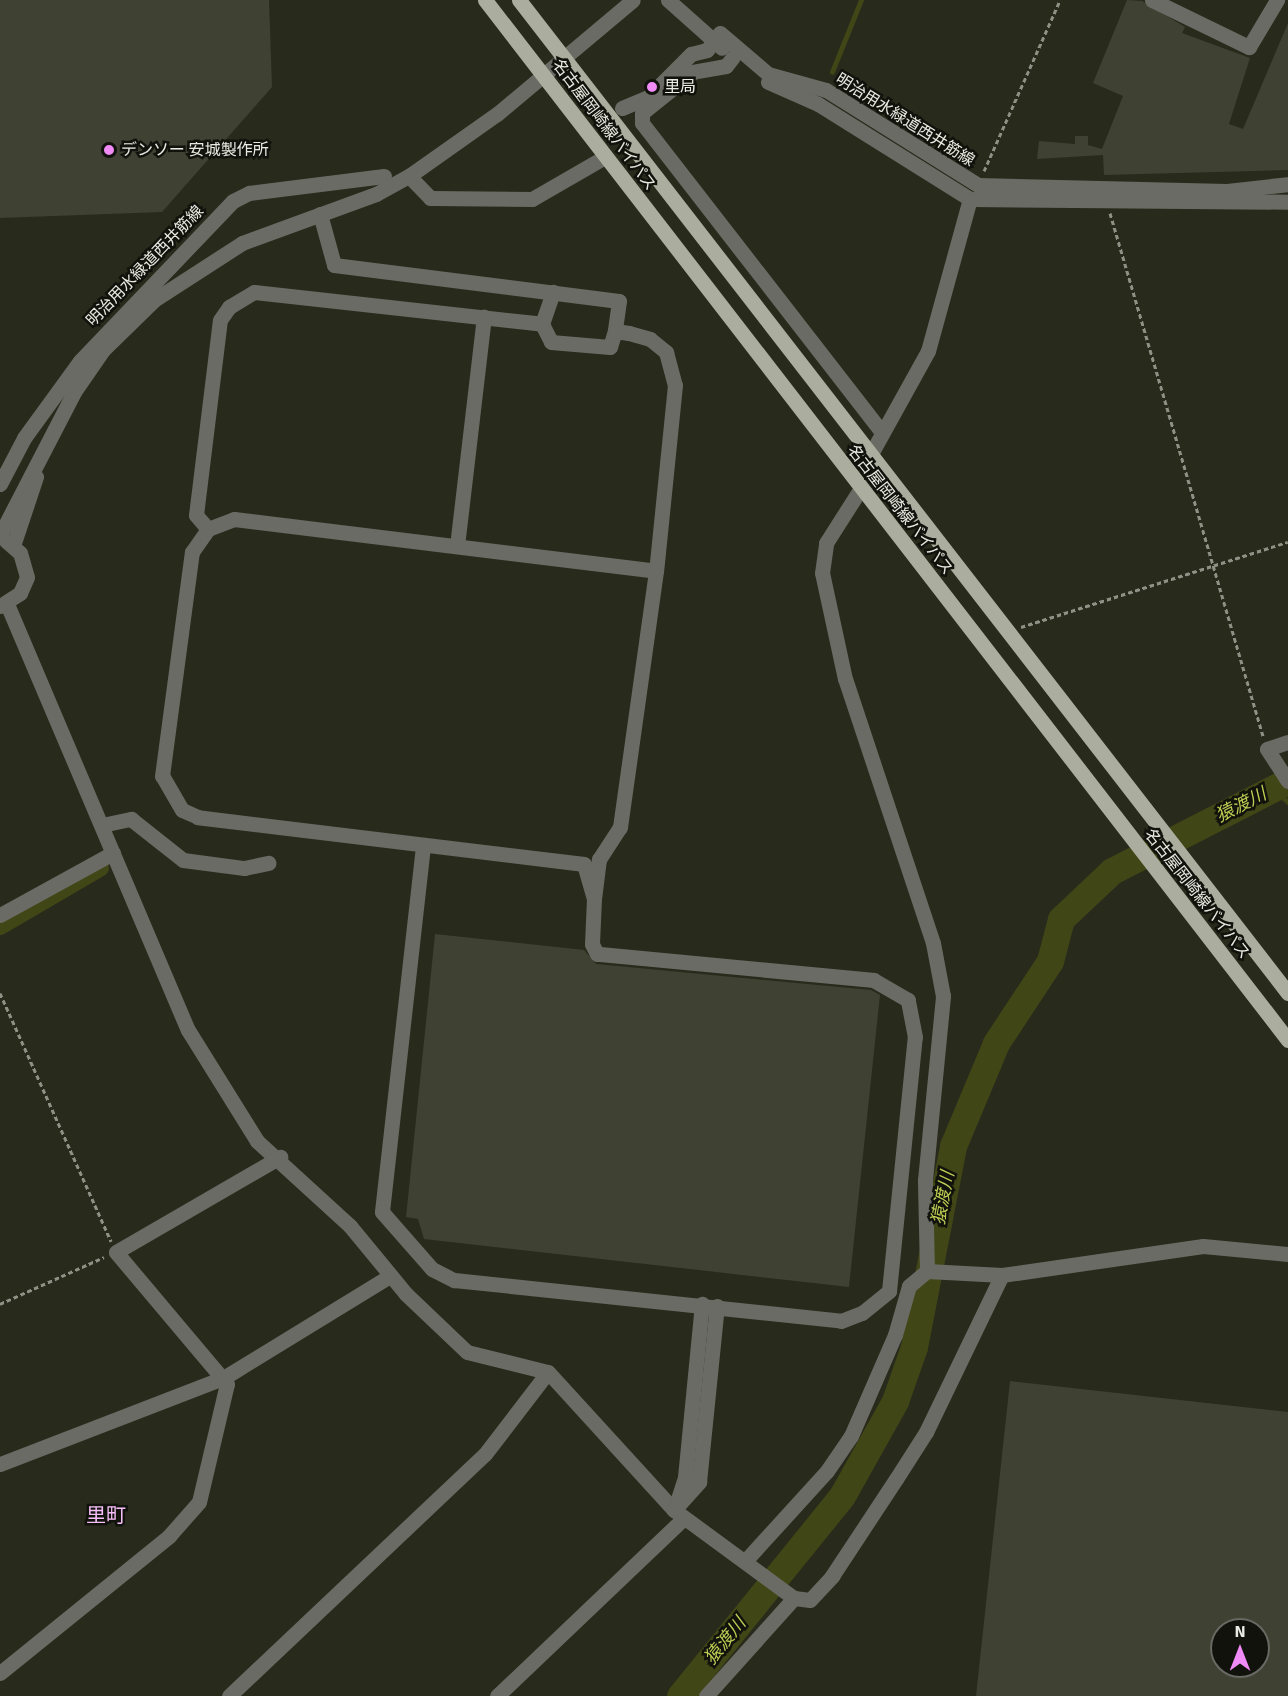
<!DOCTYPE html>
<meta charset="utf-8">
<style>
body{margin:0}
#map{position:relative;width:1288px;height:1696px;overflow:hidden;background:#282a1c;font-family:Signika,"Noto Sans JP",sans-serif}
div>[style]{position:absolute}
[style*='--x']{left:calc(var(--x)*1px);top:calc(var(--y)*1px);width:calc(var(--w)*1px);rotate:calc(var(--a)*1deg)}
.stream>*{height:4.5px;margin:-2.25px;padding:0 2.25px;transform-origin:2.25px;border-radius:2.25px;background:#414616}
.canal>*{height:15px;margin:-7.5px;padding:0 7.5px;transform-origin:7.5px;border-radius:7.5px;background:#414616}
.river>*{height:27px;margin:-13.5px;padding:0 13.5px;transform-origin:13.5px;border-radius:13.5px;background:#414616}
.building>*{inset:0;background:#3f4133}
.path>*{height:3px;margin-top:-1.5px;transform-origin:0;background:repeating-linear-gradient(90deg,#8f9186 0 4.5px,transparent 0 7.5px)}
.minor>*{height:15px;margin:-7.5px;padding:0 7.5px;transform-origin:7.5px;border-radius:7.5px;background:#6a6b64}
.major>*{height:15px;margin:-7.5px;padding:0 7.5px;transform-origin:7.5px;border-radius:7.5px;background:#abad9f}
.dots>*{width:16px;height:16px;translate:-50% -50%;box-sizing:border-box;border:3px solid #11120c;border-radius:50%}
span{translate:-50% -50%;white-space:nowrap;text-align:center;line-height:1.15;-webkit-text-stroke:5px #11120c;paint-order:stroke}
.poi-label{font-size:16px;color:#e9ebe2}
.left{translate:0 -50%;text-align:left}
.street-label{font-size:16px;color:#e9ebe2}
.water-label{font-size:18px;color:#bfcd53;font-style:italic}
.quarter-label{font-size:20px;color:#f6bef8}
.north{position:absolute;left:1210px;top:1618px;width:60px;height:60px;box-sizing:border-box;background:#11120c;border:2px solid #676962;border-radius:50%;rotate:0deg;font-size:16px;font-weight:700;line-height:24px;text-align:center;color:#e9ebe2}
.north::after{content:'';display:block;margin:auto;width:21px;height:27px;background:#f08bf6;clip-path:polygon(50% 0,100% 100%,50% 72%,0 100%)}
</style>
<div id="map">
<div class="stream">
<div style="--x:832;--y:72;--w:78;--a:-68.1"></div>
<div style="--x:1272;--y:787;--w:22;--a:43"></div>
</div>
<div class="canal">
<div style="--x:0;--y:927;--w:117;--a:-30.3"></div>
</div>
<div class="river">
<div style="--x:680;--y:1696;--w:257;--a:-51"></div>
<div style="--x:842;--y:1496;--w:109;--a:-60.8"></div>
<div style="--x:895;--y:1401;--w:57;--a:-70.6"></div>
<div style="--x:914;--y:1347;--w:205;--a:-79"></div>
<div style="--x:953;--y:1146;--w:112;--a:-67.3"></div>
<div style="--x:996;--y:1043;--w:98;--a:-56.6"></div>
<div style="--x:1050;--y:961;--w:43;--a:-75.3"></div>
<div style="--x:1061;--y:919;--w:70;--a:-43.3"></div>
<div style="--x:1112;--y:871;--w:198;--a:-27.1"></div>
</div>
<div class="building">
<div style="clip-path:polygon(0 0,269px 0,272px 87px,162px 212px,0 218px)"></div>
<div style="clip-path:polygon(1127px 0,1142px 1px,1185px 27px,1182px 33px,1250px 58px,1229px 124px,1243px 129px,1288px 23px,1288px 170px,1104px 175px,1103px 155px,1037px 159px,1039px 141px,1075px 144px,1075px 136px,1088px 136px,1088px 145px,1102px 149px,1123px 96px,1093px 83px)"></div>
<div style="clip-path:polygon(435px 934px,584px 950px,596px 964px,871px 990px,880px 995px,849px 1287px,424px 1239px,418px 1219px,406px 1217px)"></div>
<div style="clip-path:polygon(evenodd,1010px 1381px,1288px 1412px,1288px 1696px,976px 1696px,1010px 1381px,1222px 1630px,1258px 1630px,1258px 1666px,1222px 1666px,1222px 1630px)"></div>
</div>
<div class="path">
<div style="--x:984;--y:171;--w:187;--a:-66"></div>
<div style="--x:1110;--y:213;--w:545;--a:73.69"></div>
<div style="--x:1021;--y:627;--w:280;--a:-17.7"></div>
<div style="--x:0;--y:993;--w:272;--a:65.9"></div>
<div style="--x:0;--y:1304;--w:114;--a:-24.3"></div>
</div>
<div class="minor">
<div style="--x:668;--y:0;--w:72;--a:41.6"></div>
<div style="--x:1152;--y:0;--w:108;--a:25.9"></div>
<div style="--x:1249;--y:47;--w:55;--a:-59.2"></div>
<div style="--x:733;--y:57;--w:11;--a:128"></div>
<div style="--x:726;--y:66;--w:34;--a:170"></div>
<div style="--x:693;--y:72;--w:65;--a:141.2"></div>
<div style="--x:642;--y:113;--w:10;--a:90"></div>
<div style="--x:642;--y:123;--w:391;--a:52.2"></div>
<div style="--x:768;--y:82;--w:55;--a:23.7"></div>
<div style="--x:818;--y:104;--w:179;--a:32"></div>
<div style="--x:970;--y:199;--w:318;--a:0.5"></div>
<div style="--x:622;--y:108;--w:28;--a:-23"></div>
<div style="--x:648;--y:97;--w:61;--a:-45"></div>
<div style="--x:691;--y:54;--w:16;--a:-14"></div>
<div style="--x:707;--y:50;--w:21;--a:-53"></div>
<div style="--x:720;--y:33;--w:63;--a:40.5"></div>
<div style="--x:768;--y:74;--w:60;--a:15.4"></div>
<div style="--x:826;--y:90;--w:179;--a:32"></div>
<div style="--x:978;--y:185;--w:249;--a:1.4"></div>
<div style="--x:1227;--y:191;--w:61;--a:-6.5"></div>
<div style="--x:409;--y:176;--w:30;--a:46"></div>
<div style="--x:430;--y:198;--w:102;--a:0.6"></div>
<div style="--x:532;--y:199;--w:82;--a:-30"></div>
<div style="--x:320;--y:214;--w:53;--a:74.6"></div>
<div style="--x:334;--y:265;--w:287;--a:7.2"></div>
<div style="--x:619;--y:301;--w:30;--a:98"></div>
<div style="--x:542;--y:324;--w:34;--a:-71"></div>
<div style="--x:872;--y:452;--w:115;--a:-61"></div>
<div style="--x:928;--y:351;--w:158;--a:-74.6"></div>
<div style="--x:0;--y:484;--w:52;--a:-62.4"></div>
<div style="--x:24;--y:438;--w:95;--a:-54"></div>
<div style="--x:80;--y:361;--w:221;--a:-46.3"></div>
<div style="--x:233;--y:201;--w:18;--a:-27"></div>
<div style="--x:249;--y:193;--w:136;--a:-7.2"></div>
<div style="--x:208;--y:529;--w:18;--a:-131"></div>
<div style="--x:196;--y:515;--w:196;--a:-83"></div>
<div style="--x:220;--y:320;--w:16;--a:-55"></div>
<div style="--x:229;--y:307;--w:29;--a:-31"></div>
<div style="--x:254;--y:292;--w:290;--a:6.3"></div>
<div style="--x:542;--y:324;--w:20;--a:63"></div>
<div style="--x:551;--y:342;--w:59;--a:4.8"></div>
<div style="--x:610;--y:347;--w:17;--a:-73"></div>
<div style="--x:615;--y:331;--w:14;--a:8"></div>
<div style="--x:629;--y:333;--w:22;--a:16"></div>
<div style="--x:650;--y:339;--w:21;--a:39"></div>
<div style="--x:666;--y:352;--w:34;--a:75"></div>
<div style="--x:675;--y:385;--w:187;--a:95.8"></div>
<div style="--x:656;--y:571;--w:259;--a:98"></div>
<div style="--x:620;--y:827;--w:38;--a:123"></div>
<div style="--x:599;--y:859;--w:40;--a:97.1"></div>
<div style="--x:594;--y:899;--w:36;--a:-106"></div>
<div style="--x:584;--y:864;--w:389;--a:-173.1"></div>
<div style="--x:198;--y:817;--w:17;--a:-156"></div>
<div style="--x:182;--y:810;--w:39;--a:-120"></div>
<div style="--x:162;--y:776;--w:226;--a:-82.4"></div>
<div style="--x:192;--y:552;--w:28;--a:-55"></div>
<div style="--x:208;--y:529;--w:28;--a:-21"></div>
<div style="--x:234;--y:519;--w:425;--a:7"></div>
<div style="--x:0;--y:535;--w:161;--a:-62.6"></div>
<div style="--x:74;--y:392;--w:51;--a:-55.4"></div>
<div style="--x:103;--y:350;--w:71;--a:-44.4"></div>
<div style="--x:154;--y:300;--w:105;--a:-32.9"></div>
<div style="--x:242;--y:243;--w:143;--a:-20.1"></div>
<div style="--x:376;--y:194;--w:38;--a:-29"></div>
<div style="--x:409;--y:176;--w:108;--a:-35.2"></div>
<div style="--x:497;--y:114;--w:177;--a:-40"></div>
<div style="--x:13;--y:546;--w:73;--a:-71.6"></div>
<div style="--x:457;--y:546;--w:231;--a:-83.3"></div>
<div style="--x:7;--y:604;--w:463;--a:67"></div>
<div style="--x:188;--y:1030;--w:131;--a:58.1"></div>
<div style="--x:257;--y:1141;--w:126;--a:42.4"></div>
<div style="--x:350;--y:1226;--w:88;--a:50.5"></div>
<div style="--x:406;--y:1294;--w:84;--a:43.6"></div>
<div style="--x:467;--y:1352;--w:83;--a:13.9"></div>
<div style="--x:548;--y:1372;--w:187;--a:47.6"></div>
<div style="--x:674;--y:1510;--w:149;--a:36.3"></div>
<div style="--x:794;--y:1598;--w:16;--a:7"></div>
<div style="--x:810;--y:1600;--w:33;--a:-47"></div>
<div style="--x:832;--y:1576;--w:116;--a:-56.6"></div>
<div style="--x:896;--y:1479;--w:56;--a:-57.4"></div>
<div style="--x:926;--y:1432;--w:174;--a:-64.2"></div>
<div style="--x:0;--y:606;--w:24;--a:-33"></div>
<div style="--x:20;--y:593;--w:17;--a:-66"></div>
<div style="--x:27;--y:577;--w:25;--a:-106"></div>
<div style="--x:20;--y:553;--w:18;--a:-139"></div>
<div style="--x:1288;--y:742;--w:22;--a:162"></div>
<div style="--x:1267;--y:749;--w:38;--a:57"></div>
<div style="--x:102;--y:825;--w:30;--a:-12"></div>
<div style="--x:131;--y:819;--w:66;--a:38.3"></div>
<div style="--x:183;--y:860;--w:62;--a:7.5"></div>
<div style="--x:244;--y:868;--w:25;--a:-12"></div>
<div style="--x:423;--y:846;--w:368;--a:96.4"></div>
<div style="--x:382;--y:1212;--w:76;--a:48.7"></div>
<div style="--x:432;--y:1269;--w:25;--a:27"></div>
<div style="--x:454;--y:1280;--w:389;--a:6"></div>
<div style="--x:841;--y:1321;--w:22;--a:-21"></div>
<div style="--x:862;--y:1313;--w:35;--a:-39"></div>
<div style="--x:889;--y:1291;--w:255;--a:-84.2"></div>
<div style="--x:915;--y:1037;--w:38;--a:-101"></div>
<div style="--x:908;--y:1000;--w:39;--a:-150"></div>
<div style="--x:874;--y:980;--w:278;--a:-174.6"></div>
<div style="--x:597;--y:954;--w:11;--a:-117"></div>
<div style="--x:592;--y:944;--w:45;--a:-87.5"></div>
<div style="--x:0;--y:915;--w:129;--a:-28.8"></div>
<div style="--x:927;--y:1271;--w:75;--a:3.1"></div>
<div style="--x:1002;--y:1275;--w:203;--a:-8.2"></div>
<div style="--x:1203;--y:1246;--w:85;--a:5.4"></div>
<div style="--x:0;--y:1464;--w:241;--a:-21.1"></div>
<div style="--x:225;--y:1377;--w:193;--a:-31.5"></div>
<div style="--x:677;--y:1502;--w:26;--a:-72"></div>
<div style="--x:685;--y:1477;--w:174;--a:-84.4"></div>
<div style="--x:674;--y:1510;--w:38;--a:-48"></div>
<div style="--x:699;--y:1482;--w:177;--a:-84.2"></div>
<div style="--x:746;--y:1560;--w:120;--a:-47.7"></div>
<div style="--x:827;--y:1471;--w:42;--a:-55.6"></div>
<div style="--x:851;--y:1436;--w:110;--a:-66.5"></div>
<div style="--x:895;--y:1335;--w:51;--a:-74.1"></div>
<div style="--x:909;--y:1286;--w:23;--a:-40"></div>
<div style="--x:927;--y:1271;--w:91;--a:-91.3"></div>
<div style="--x:925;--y:1180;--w:185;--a:-84.4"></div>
<div style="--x:943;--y:996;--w:54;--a:-100.7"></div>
<div style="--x:933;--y:943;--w:278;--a:-108.4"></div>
<div style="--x:845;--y:679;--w:108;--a:-102.2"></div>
<div style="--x:822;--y:573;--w:30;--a:-82"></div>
<div style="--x:826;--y:543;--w:65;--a:-57.5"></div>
<div style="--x:0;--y:1673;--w:218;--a:-39"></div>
<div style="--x:169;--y:1536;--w:45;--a:-48.6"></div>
<div style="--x:199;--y:1502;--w:121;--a:-76.7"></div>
<div style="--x:227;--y:1384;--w:172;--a:-130.1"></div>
<div style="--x:116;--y:1252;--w:190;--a:-30.1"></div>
<div style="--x:229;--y:1696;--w:352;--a:-43.4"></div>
<div style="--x:485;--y:1454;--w:103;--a:-52.5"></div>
<div style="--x:497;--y:1696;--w:258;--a:-43.6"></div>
<div style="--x:706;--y:1696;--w:132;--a:-48.1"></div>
</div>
<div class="major">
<div style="--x:485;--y:0;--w:1314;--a:52.33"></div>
<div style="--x:519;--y:0;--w:1256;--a:52.25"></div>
</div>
<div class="dots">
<div style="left:652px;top:87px;background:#f08bf6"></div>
<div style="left:109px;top:150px;background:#f08bf6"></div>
</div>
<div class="poi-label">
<span class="left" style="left:664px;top:87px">里局</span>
<span class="left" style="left:121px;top:150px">デンソー 安城製作所</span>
</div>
<div class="street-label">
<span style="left:905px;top:120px;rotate:32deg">明治用水緑道西井筋線</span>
<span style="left:604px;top:125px;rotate:53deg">名古屋岡崎線バイパス</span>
<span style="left:145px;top:266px;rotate:-46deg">明治用水緑道西井筋線</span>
<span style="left:900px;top:510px;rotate:52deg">名古屋岡崎線バイパス</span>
<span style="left:1197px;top:894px;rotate:52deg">名古屋岡崎線バイパス</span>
</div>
<div class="water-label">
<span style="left:1241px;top:805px;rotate:-27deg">猿渡川</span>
<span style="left:943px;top:1198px;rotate:-79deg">猿渡川</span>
<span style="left:725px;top:1641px;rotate:-51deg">猿渡川</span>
</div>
<div class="quarter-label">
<span style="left:106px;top:1515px">里町</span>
</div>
<div class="north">N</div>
</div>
